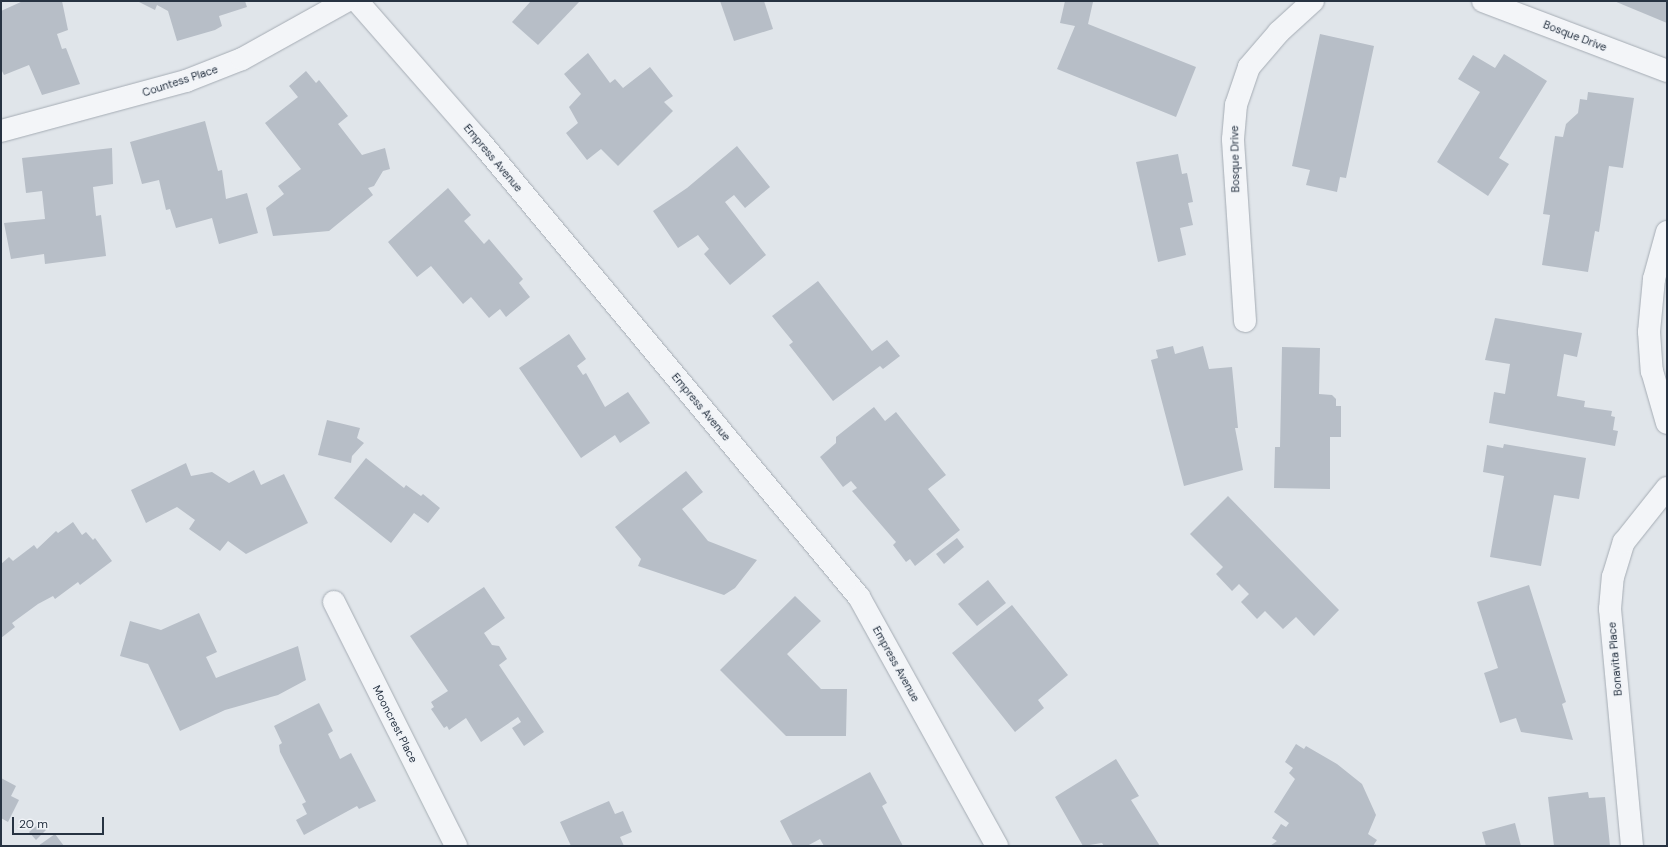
<!DOCTYPE html>
<style>
body{margin:0}
#map{position:relative;width:1668px;height:847px;overflow:hidden;background:#e0e5ea;font-family:"DM Sans",sans-serif}
div>[style]{position:absolute}
[style*='--x']{left:calc(var(--x)*1px);top:calc(var(--y)*1px);width:calc(var(--w)*1px);rotate:calc(var(--a)*1deg)}
.building>*{inset:0;background:#b7bec7}
.roads{filter:drop-shadow(0 0 1px #a5acb4) drop-shadow(0 0 1px #a5acb4)}
.street>*{height:22px;margin:-11px;padding:0 11px;transform-origin:11px;border-radius:11px;background:#f3f5f8}
span{translate:-50% -50%;white-space:nowrap;text-align:center;line-height:1.15;-webkit-text-stroke:3px #f0f3f7;paint-order:stroke}
.street-label{font-size:11px;color:#273342}
.frame{position:absolute;inset:0;border:2px solid #273342;pointer-events:none}
.scale{position:absolute;left:12px;top:817px;width:92px;height:18px;box-sizing:border-box;border:2px solid #273342;border-top:0;padding-left:5px;font-size:12px;line-height:14px;white-space:nowrap;color:#273342;-webkit-text-stroke:3px #f0f3f7;paint-order:stroke}
</style>
<div id="map">
<div class="building">
<div style="clip-path:polygon(23px 1px,62px 1px,68px 30px,57px 34px,62px 49px,66px 48px,80px 84px,42px 95px,29px 65px,4px 75px,1px 69px,1px 11px)"></div>
<div style="clip-path:polygon(137px 1px,245px 1px,247px 7px,219px 16px,222px 26px,215px 30px,177px 41px,168px 11px,157px 5px,155px 10px)"></div>
<div style="clip-path:polygon(531px 1px,580px 1px,538px 45px,512px 22px)"></div>
<div style="clip-path:polygon(720px 1px,764px 1px,773px 29px,734px 41px)"></div>
<div style="clip-path:polygon(1065px 1px,1093px 2px,1088px 24px,1196px 67px,1176px 117px,1057px 69px,1075px 26px,1060px 23px)"></div>
<div style="clip-path:polygon(1614px 1px,1667px 1px,1667px 23px)"></div>
<div style="clip-path:polygon(1320px 34px,1374px 46px,1346px 178px,1340px 177px,1337px 192px,1306px 185px,1310px 170px,1292px 166px)"></div>
<div style="clip-path:polygon(588px 53px,610px 83px,615px 79px,623px 88px,650px 67px,673px 96px,664px 102px,673px 111px,618px 166px,601px 149px,587px 160px,566px 133px,578px 123px,569px 107px,581px 94px,564px 74px)"></div>
<div style="clip-path:polygon(1504px 54px,1547px 81px,1499px 158px,1509px 164px,1488px 196px,1437px 162px,1480px 92px,1458px 79px,1473px 55px,1495px 68px)"></div>
<div style="clip-path:polygon(306px 71px,316px 83px,319px 80px,348px 116px,338px 124px,362px 155px,385px 148px,390px 169px,383px 171px,374px 186px,368px 188px,373px 195px,329px 231px,273px 236px,266px 208px,284px 194px,278px 186px,301px 169px,265px 123px,298px 97px,289px 86px)"></div>
<div style="clip-path:polygon(1588px 92px,1634px 98px,1623px 168px,1609px 166px,1599px 232px,1595px 231px,1588px 272px,1542px 265px,1550px 215px,1543px 214px,1555px 136px,1563px 137px,1566px 124px,1578px 113px,1580px 99px,1587px 100px)"></div>
<div style="clip-path:polygon(205px 121px,218px 171px,222px 170px,226px 199px,247px 193px,258px 233px,219px 244px,212px 218px,176px 228px,170px 209px,166px 210px,159px 180px,142px 184px,130px 142px)"></div>
<div style="clip-path:polygon(737px 146px,770px 187px,745px 208px,734px 195px,725px 202px,766px 255px,730px 285px,704px 254px,709px 249px,698px 235px,678px 248px,653px 211px,687px 188px)"></div>
<div style="clip-path:polygon(112px 148px,113px 184px,93px 187px,96px 216px,101px 215px,106px 256px,45px 264px,44px 254px,11px 259px,4px 223px,45px 219px,42px 191px,26px 193px,22px 158px)"></div>
<div style="clip-path:polygon(1178px 154px,1182px 174px,1187px 173px,1193px 202px,1188px 203px,1193px 225px,1180px 228px,1186px 255px,1158px 262px,1136px 162px)"></div>
<div style="clip-path:polygon(448px 188px,471px 215px,464px 221px,484px 244px,489px 239px,523px 279px,519px 283px,530px 297px,506px 317px,500px 309px,489px 318px,471px 297px,463px 304px,431px 266px,417px 277px,388px 242px)"></div>
<div style="clip-path:polygon(818px 281px,872px 351px,887px 340px,900px 356px,883px 369px,880px 366px,833px 401px,789px 345px,793px 342px,772px 316px)"></div>
<div style="clip-path:polygon(1495px 318px,1582px 333px,1577px 357px,1564px 354px,1557px 396px,1585px 401px,1584px 407px,1612px 411px,1611px 416px,1615px 417px,1613px 430px,1618px 431px,1615px 446px,1489px 423px,1494px 392px,1505px 394px,1510px 364px,1485px 360px)"></div>
<div style="clip-path:polygon(569px 334px,586px 359px,577px 366px,583px 375px,586px 373px,605px 407px,628px 392px,650px 423px,620px 443px,615px 435px,581px 458px,519px 368px)"></div>
<div style="clip-path:polygon(1173px 346px,1175px 354px,1203px 346px,1209px 369px,1232px 367px,1238px 428px,1235px 428px,1243px 470px,1184px 486px,1151px 360px,1158px 358px,1156px 350px)"></div>
<div style="clip-path:polygon(1282px 347px,1320px 348px,1319px 394px,1332px 395px,1336px 399px,1336px 406px,1341px 406px,1341px 437px,1330px 437px,1330px 489px,1274px 488px,1275px 447px,1280px 447px)"></div>
<div style="clip-path:polygon(874px 407px,885px 421px,896px 412px,946px 475px,928px 489px,960px 530px,915px 566px,910px 559px,906px 562px,893px 545px,896px 542px,852px 491px,857px 488px,851px 481px,843px 487px,820px 457px,836px 443px,836px 437px)"></div>
<div style="clip-path:polygon(327px 420px,360px 428px,357px 438px,364px 443px,352px 456px,351px 463px,318px 455px)"></div>
<div style="clip-path:polygon(1504px 444px,1586px 458px,1579px 499px,1554px 495px,1541px 566px,1490px 557px,1504px 476px,1483px 472px,1487px 445px,1503px 448px)"></div>
<div style="clip-path:polygon(366px 458px,404px 488px,406px 485px,421px 496px,423px 494px,440px 508px,428px 523px,414px 513px,391px 543px,334px 498px)"></div>
<div style="clip-path:polygon(186px 463px,191px 476px,212px 472px,229px 483px,254px 470px,261px 485px,284px 474px,308px 523px,246px 554px,228px 541px,220px 551px,189px 529px,195px 520px,177px 507px,146px 523px,131px 490px)"></div>
<div style="clip-path:polygon(686px 471px,703px 492px,682px 509px,708px 541px,757px 560px,735px 588px,724px 595px,638px 566px,641px 559px,615px 527px)"></div>
<div style="clip-path:polygon(1228px 496px,1339px 610px,1314px 636px,1296px 617px,1283px 629px,1265px 611px,1257px 619px,1241px 602px,1249px 594px,1239px 584px,1232px 591px,1216px 574px,1223px 567px,1190px 534px)"></div>
<div style="clip-path:polygon(73px 522px,82px 535px,86px 532px,93px 540px,95px 538px,112px 561px,80px 585px,78px 582px,55px 599px,53px 596px,38px 604px,12px 623px,15px 627px,1px 638px,1px 564px,9px 557px,13px 561px,34px 545px,37px 549px,56px 531px,58px 533px)"></div>
<div style="clip-path:polygon(957px 538px,964px 547px,944px 564px,936px 554px)"></div>
<div style="clip-path:polygon(988px 580px,1006px 603px,977px 626px,958px 604px)"></div>
<div style="clip-path:polygon(1529px 585px,1566px 702px,1562px 704px,1573px 740px,1521px 732px,1516px 718px,1500px 723px,1484px 673px,1498px 668px,1477px 602px)"></div>
<div style="clip-path:polygon(484px 587px,505px 618px,484px 633px,492px 645px,499px 646px,507px 659px,499px 665px,544px 732px,524px 746px,512px 728px,521px 722px,518px 717px,481px 742px,466px 718px,449px 730px,447px 726px,444px 728px,431px 709px,434px 707px,431px 702px,448px 691px,410px 636px)"></div>
<div style="clip-path:polygon(795px 596px,821px 621px,787px 654px,821px 689px,847px 689px,846px 736px,786px 736px,720px 670px)"></div>
<div style="clip-path:polygon(1012px 605px,1068px 675px,1038px 700px,1044px 708px,1015px 732px,952px 653px)"></div>
<div style="clip-path:polygon(199px 613px,217px 652px,206px 657px,216px 678px,298px 646px,306px 680px,278px 695px,225px 710px,180px 731px,148px 664px,120px 656px,130px 621px,161px 630px)"></div>
<div style="clip-path:polygon(319px 703px,333px 731px,328px 734px,340px 759px,351px 753px,376px 801px,359px 809px,357px 806px,304px 835px,296px 820px,307px 814px,302px 804px,306px 802px,280px 752px,279px 745px,282px 743px,274px 726px)"></div>
<div style="clip-path:polygon(1296px 744px,1304px 749px,1306px 746px,1337px 764px,1362px 784px,1376px 815px,1368px 834px,1377px 840px,1373px 846px,1270px 846px,1277px 841px,1272px 838px,1281px 824px,1286px 827px,1289px 823px,1274px 812px,1295px 779px,1289px 773px,1293px 768px,1285px 762px)"></div>
<div style="clip-path:polygon(1116px 759px,1139px 796px,1131px 800px,1160px 846px,1104px 846px,1102px 843px,1083px 846px,1055px 797px)"></div>
<div style="clip-path:polygon(870px 772px,887px 803px,882px 806px,903px 846px,824px 846px,820px 839px,807px 846px,793px 846px,780px 821px)"></div>
<div style="clip-path:polygon(1px 778px,16px 786px,11px 796px,19px 800px,8px 822px,1px 818px)"></div>
<div style="clip-path:polygon(1588px 792px,1589px 798px,1605px 797px,1610px 846px,1554px 846px,1548px 797px)"></div>
<div style="clip-path:polygon(609px 801px,615px 814px,623px 811px,632px 832px,620px 837px,624px 846px,571px 846px,560px 822px)"></div>
<div style="clip-path:polygon(40px 823px,46px 830px,36px 840px,29px 832px)"></div>
<div style="clip-path:polygon(1515px 823px,1521px 846px,1486px 846px,1482px 832px)"></div>
<div style="clip-path:polygon(55px 834px,64px 846px,38px 846px)"></div>
</div>
<div class="roads">
<div class="street">
<div style="--x:357;--y:1;--w:184;--a:48.8"></div>
<div style="--x:478;--y:139;--w:596;--a:50.24"></div>
<div style="--x:859;--y:597;--w:285;--a:61"></div>
<div style="--x:1483;--y:1;--w:197;--a:20.8"></div>
<div style="--x:1;--y:131;--w:192;--a:-15.1"></div>
<div style="--x:186;--y:81;--w:60;--a:-21.4"></div>
<div style="--x:242;--y:59;--w:119;--a:-29.1"></div>
<div style="--x:1667;--y:232;--w:49;--a:105.5"></div>
<div style="--x:1654;--y:279;--w:53;--a:95.4"></div>
<div style="--x:1649;--y:332;--w:39;--a:86"></div>
<div style="--x:1652;--y:371;--w:54;--a:73.9"></div>
<div style="--x:1245;--y:321;--w:182;--a:-93.8"></div>
<div style="--x:1233;--y:139;--w:34;--a:-85"></div>
<div style="--x:1236;--y:105;--w:40;--a:-71.1"></div>
<div style="--x:1249;--y:67;--w:46;--a:-49.4"></div>
<div style="--x:1279;--y:32;--w:46;--a:-42.4"></div>
<div style="--x:334;--y:602;--w:273;--a:63.4"></div>
<div style="--x:1632;--y:846;--w:238;--a:-95.3"></div>
<div style="--x:1610;--y:609;--w:32;--a:-85"></div>
<div style="--x:1613;--y:577;--w:37;--a:-73"></div>
<div style="--x:1624;--y:542;--w:69;--a:-51.5"></div>
</div>
</div>
<div class="street-label">
<span style="left:1575px;top:36px;rotate:21deg">Bosque Drive</span>
<span style="left:180px;top:81px;rotate:-18deg">Countess Place</span>
<span style="left:493px;top:158px;rotate:50deg">Empress Avenue</span>
<span style="left:1235px;top:159px;rotate:-91deg">Bosque Drive</span>
<span style="left:701px;top:407px;rotate:50deg">Empress Avenue</span>
<span style="left:1615px;top:659px;rotate:-95deg">Bonavita Place</span>
<span style="left:896px;top:664px;rotate:61deg">Empress Avenue</span>
<span style="left:395px;top:724px;rotate:63deg">Mooncrest Place</span>
</div>
<div class="frame"></div>
<div class="scale">20 m</div>
</div>
